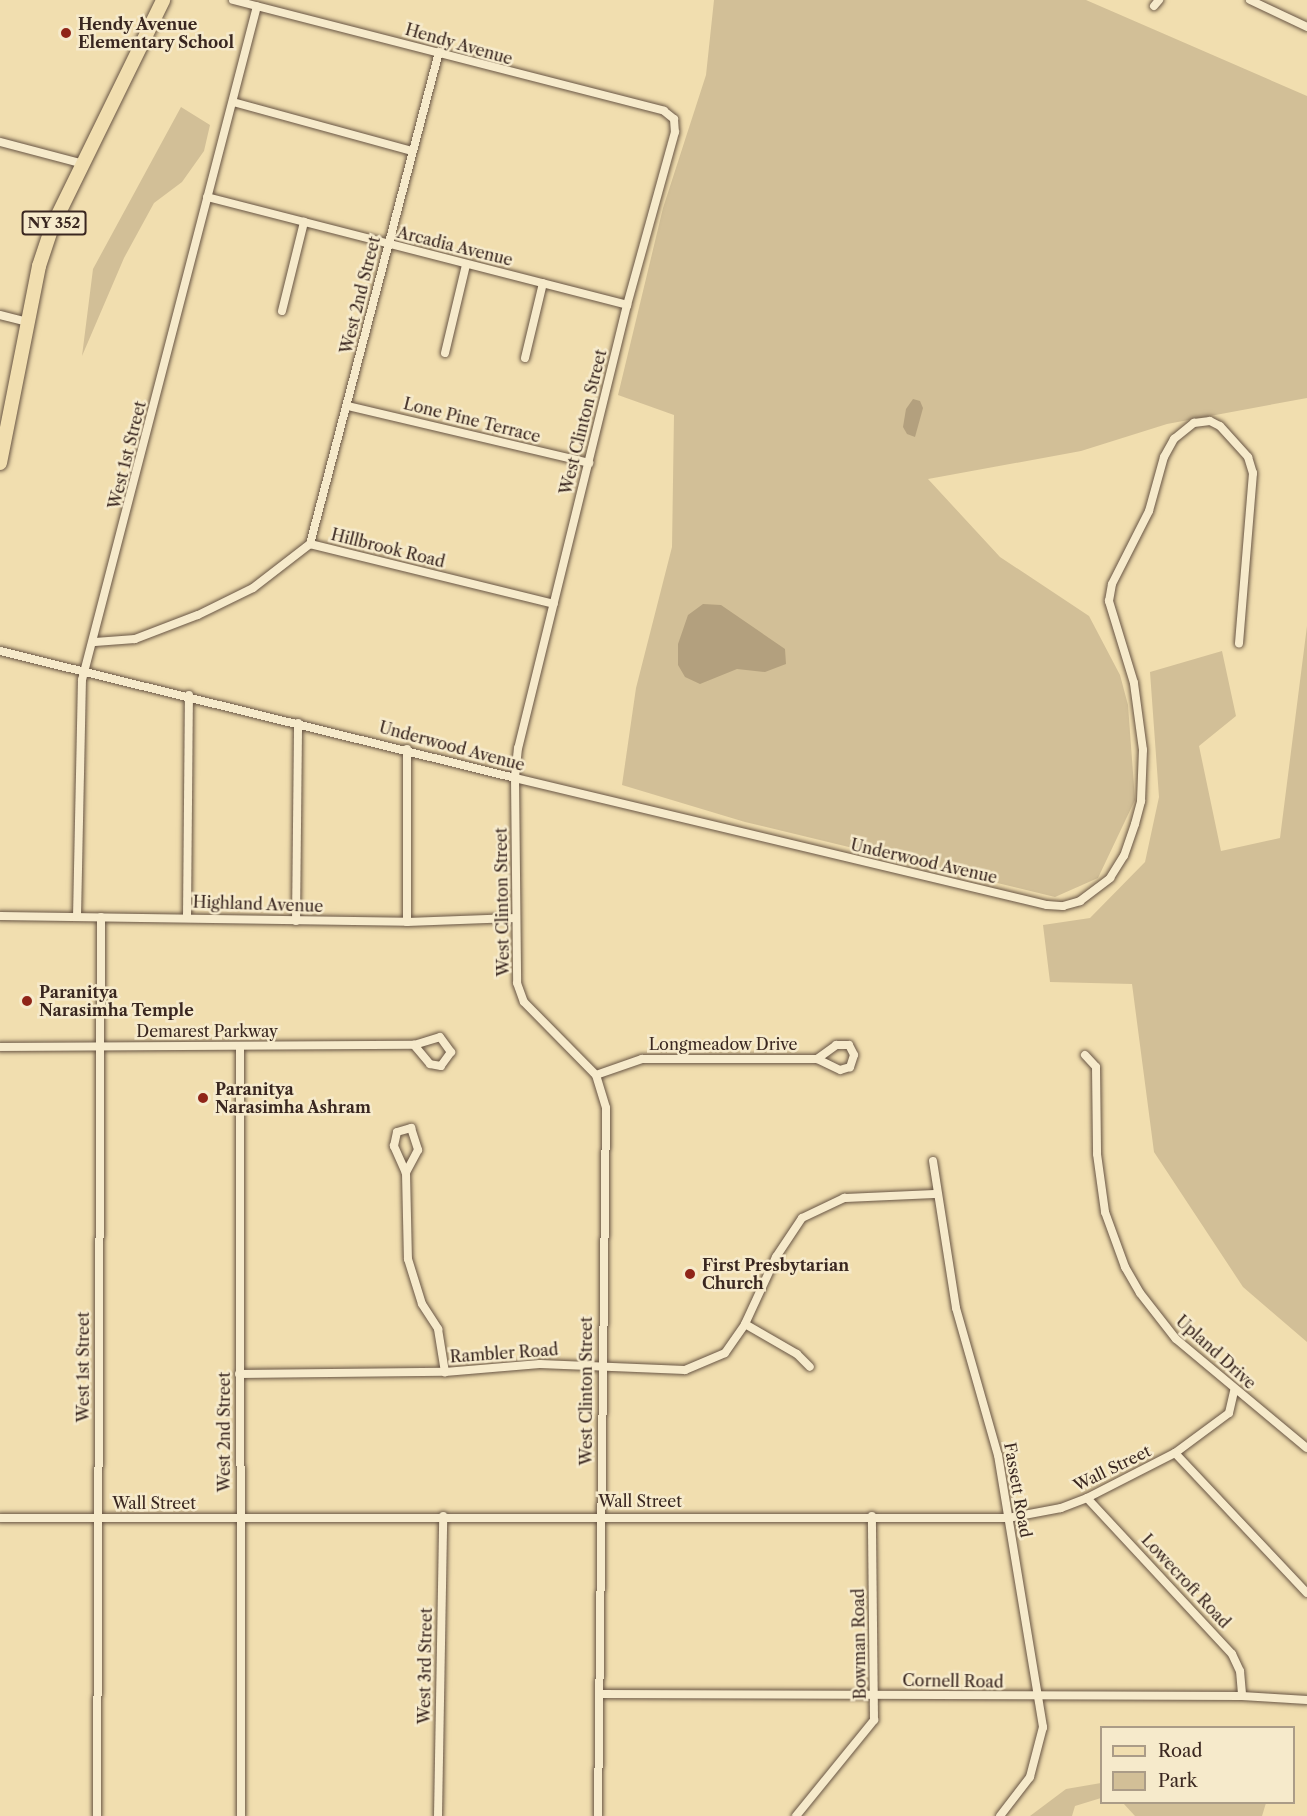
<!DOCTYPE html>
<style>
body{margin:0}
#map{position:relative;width:1307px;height:1816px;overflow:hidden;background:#f1deaf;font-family:"Libre Caslon Text",serif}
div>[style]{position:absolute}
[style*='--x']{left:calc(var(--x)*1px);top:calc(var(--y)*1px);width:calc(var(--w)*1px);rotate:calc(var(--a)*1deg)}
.green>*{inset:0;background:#d2bf97}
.water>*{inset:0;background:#b3a07e}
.roads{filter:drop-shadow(0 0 2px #685544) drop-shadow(0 0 2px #685544)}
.minor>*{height:8px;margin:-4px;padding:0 4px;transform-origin:4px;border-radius:4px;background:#f6eacb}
.primary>*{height:14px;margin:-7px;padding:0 7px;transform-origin:7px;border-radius:7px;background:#f1deaf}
.dots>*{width:16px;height:16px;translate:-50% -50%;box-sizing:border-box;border:3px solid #f6eacb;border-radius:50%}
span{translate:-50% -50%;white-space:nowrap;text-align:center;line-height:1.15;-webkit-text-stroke:5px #f6eacb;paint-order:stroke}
.shield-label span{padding:2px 4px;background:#f6eacb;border:2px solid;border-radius:4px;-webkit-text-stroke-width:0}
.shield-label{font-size:15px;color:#3a2720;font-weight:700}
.poi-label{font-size:16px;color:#3a2720;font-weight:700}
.left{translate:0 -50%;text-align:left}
.street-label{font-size:16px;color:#3a2720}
.legend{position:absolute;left:1100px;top:1726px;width:195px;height:78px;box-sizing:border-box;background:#f6eacb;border:2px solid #ab9c87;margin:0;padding:8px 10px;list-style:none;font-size:18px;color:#3a2720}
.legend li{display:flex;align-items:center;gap:12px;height:30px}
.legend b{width:30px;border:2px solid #ab9c87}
</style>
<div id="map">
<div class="green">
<div style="clip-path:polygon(714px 0,1086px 0,1307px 96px,1307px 398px,1167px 424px,1081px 451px,928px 479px,1000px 557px,1089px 616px,1120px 675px,1128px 705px,1135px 800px,1098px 878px,1055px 897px,745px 822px,622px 785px,636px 688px,672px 547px,674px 415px,618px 395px,663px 208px,706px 75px)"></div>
<div style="clip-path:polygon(181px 107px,210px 125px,204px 151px,182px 182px,154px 203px,124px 258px,82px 356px,93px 269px)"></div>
<div style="clip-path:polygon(1307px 626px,1307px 1342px,1243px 1287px,1154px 1152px,1132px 984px,1050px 982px,1043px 925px,1090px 918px,1145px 862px,1159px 797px,1150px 672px,1222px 651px,1236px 716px,1199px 746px,1221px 851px,1280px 838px)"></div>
<div style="clip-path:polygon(1101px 1783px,1101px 1798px,1075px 1806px,1072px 1816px,1030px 1816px,1066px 1789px)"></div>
<div style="clip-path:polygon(1123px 1803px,1266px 1803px,1262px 1816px,1135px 1816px)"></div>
</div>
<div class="water">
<div style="clip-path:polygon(913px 399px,920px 401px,923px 408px,915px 437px,907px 434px,903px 427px,906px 409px)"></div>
<div style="clip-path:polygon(703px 604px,721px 605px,785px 649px,786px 664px,765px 672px,737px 669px,700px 684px,685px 677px,678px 665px,678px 644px,688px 615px)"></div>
</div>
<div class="roads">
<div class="minor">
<div style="--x:233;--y:0;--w:445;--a:14.4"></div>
<div style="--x:664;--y:111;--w:13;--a:39"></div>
<div style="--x:674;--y:119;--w:13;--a:86"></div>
<div style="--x:675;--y:132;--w:180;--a:105.5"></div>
<div style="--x:627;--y:305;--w:456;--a:103.8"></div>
<div style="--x:518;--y:748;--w:30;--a:96"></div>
<div style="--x:515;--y:778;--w:205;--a:89.4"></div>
<div style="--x:517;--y:983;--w:20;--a:70"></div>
<div style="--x:524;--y:1002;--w:103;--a:45.4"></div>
<div style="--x:596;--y:1075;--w:34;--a:73"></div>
<div style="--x:606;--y:1108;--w:708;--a:90.65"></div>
<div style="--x:1250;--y:0;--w:63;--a:25.3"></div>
<div style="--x:1154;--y:6;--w:8;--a:-50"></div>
<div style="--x:233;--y:102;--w:186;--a:15.3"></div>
<div style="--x:0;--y:142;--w:87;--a:14.7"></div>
<div style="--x:207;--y:197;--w:434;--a:14.4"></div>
<div style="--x:282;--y:311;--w:92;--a:-76.1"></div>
<div style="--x:0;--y:315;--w:29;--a:14"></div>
<div style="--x:445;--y:353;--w:90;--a:-76.6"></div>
<div style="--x:525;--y:358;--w:77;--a:-76.5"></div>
<div style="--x:348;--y:406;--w:248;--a:13.3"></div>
<div style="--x:310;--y:544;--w:509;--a:-75.31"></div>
<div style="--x:95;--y:642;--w:40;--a:-4.3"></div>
<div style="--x:135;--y:639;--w:67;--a:-20.9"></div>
<div style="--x:198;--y:615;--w:61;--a:-26.1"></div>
<div style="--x:253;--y:588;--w:72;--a:-37.7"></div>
<div style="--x:310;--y:544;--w:251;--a:13.8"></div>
<div style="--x:0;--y:651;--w:530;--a:13.85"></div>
<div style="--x:515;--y:778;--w:547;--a:13.43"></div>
<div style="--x:1047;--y:905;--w:16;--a:4"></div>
<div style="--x:1063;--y:906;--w:18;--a:-16"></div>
<div style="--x:1080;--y:901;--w:38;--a:-37"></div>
<div style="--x:1110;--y:878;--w:26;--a:-58"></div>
<div style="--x:1124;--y:856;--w:34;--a:-71"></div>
<div style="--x:1135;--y:824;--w:24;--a:-75"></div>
<div style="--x:1141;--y:801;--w:51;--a:-87.8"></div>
<div style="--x:1143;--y:750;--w:68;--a:-97.7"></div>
<div style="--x:1134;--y:683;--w:86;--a:-107"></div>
<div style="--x:1109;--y:601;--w:17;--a:-80"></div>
<div style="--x:1112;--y:584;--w:82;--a:-63.1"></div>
<div style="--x:1149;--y:511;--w:56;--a:-74.5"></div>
<div style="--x:1164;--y:457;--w:21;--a:-61"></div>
<div style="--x:1174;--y:439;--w:26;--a:-39"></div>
<div style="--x:1194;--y:423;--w:16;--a:-7"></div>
<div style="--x:1210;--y:421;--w:11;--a:27"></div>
<div style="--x:1220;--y:426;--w:42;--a:47.9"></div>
<div style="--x:1248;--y:457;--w:17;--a:73"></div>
<div style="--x:1253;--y:473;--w:171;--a:94.7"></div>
<div style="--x:0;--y:916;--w:407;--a:0.8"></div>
<div style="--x:407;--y:922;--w:108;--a:-2.1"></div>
<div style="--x:77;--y:917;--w:237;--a:-88.8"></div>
<div style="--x:82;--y:680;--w:696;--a:-75.44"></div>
<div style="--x:187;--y:917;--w:222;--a:-89.5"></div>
<div style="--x:296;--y:921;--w:198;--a:-89.4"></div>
<div style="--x:407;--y:922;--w:173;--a:-90"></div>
<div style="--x:440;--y:1037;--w:19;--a:54"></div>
<div style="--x:451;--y:1052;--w:17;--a:126"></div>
<div style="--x:441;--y:1066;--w:11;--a:-170"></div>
<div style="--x:430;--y:1064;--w:25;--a:-130"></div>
<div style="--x:414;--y:1045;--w:27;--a:-17"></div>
<div style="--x:836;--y:1045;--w:13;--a:0"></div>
<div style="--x:849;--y:1045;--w:11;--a:63"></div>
<div style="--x:854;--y:1055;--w:13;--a:108"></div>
<div style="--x:850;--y:1067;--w:10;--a:163"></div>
<div style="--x:840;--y:1070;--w:25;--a:-154"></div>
<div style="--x:817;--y:1059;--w:24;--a:-36"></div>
<div style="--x:0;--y:1047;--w:414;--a:-0.3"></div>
<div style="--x:240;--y:1047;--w:769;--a:89.93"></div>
<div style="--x:1085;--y:1055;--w:16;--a:47"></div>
<div style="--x:1096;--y:1067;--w:87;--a:89.3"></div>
<div style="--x:1097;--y:1154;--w:59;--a:82.1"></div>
<div style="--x:1105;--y:1212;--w:59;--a:70"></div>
<div style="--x:1125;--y:1267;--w:30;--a:60"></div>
<div style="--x:1140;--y:1293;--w:58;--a:52"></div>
<div style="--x:1176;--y:1339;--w:170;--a:39.8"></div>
<div style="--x:596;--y:1075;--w:49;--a:-19.2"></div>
<div style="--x:642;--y:1059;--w:175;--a:0"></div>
<div style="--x:411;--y:1128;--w:23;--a:72"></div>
<div style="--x:418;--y:1150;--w:26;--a:118"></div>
<div style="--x:406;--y:1173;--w:30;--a:-114"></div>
<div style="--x:394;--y:1146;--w:14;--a:-78"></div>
<div style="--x:397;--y:1132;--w:15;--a:-16"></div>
<div style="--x:933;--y:1161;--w:149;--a:81.1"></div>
<div style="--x:956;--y:1308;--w:153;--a:74.1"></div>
<div style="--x:998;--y:1455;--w:276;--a:80.6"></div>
<div style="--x:1043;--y:1727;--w:52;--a:104.6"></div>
<div style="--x:1030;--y:1777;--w:49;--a:127.6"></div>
<div style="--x:406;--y:1173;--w:86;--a:88.7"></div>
<div style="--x:408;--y:1259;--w:47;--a:72.7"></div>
<div style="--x:422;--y:1304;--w:30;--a:57"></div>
<div style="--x:438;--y:1329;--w:44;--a:80.8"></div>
<div style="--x:745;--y:1324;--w:60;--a:30"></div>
<div style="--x:797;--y:1354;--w:18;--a:45"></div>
<div style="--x:239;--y:1374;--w:206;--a:-0.6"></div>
<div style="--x:445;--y:1372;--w:95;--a:-4.8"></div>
<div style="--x:540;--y:1364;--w:145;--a:2.4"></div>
<div style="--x:685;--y:1370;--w:43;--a:-23"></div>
<div style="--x:725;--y:1353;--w:35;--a:-55"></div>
<div style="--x:745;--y:1324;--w:74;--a:-65.2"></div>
<div style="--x:776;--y:1257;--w:47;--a:-56.3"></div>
<div style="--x:802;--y:1218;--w:47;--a:-25.5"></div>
<div style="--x:844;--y:1198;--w:92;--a:-2.5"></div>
<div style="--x:1175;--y:1453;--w:192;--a:46.7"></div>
<div style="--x:1087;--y:1498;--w:213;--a:47.1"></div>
<div style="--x:1232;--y:1654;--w:19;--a:65"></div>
<div style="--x:1240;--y:1671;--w:25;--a:85"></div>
<div style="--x:0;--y:1518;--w:1008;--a:0"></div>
<div style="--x:1008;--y:1518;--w:54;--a:-10.7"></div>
<div style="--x:1061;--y:1508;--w:28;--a:-21"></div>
<div style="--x:1087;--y:1498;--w:99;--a:-27.1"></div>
<div style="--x:1175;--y:1453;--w:67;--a:-36.5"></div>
<div style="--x:1229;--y:1413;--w:23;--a:-77"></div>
<div style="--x:599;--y:1694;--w:643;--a:0.18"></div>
<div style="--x:1242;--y:1696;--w:65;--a:3.5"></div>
<div style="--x:97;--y:1816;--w:899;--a:-89.75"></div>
<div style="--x:438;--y:1816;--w:300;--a:-89"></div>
<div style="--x:796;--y:1816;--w:124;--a:-50.9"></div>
<div style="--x:874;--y:1720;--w:204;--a:-90.6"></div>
</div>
<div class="primary">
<div style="--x:0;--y:463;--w:201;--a:-78.8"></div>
<div style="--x:39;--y:266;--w:41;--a:-71.6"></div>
<div style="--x:52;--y:227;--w:253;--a:-63.9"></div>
</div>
</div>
<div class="dots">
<div style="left:66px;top:33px;background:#8f2418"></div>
<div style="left:27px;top:1001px;background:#8f2418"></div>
<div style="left:203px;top:1098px;background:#8f2418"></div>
<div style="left:690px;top:1274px;background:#8f2418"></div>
</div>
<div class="shield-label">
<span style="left:54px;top:223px">NY 352</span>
</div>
<div class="poi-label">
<span class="left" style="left:78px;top:33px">Hendy Avenue<br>Elementary School</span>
<span class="left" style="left:39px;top:1001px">Paranitya<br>Narasimha Temple</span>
<span class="left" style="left:215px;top:1098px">Paranitya<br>Narasimha Ashram</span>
<span class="left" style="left:702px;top:1274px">First Presbytarian<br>Church</span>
</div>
<div class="street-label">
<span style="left:459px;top:44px;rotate:16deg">Hendy Avenue</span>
<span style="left:455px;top:246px;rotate:14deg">Arcadia Avenue</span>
<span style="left:360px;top:295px;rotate:-76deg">West 2nd Street</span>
<span style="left:472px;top:420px;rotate:14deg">Lone Pine Terrace</span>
<span style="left:583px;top:422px;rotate:-76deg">West Clinton Street</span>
<span style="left:127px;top:455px;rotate:-76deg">West 1st Street</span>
<span style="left:388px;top:548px;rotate:14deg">Hillbrook Road</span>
<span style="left:452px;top:746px;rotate:15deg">Underwood Avenue</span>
<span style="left:924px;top:861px;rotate:13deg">Underwood Avenue</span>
<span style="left:502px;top:902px;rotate:-91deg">West Clinton Street</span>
<span style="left:258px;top:904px;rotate:2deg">Highland Avenue</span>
<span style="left:207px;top:1031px">Demarest Parkway</span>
<span style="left:723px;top:1044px">Longmeadow Drive</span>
<span style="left:1216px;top:1352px;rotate:42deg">Upland Drive</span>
<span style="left:504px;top:1353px;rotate:-4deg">Rambler Road</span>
<span style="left:83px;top:1367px;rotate:-90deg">West 1st Street</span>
<span style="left:586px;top:1391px;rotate:-90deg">West Clinton Street</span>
<span style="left:224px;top:1432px;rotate:-90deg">West 2nd Street</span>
<span style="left:1112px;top:1468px;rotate:-26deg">Wall Street</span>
<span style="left:1018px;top:1490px;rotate:80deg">Fassett Road</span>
<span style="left:640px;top:1501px">Wall Street</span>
<span style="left:154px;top:1503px">Wall Street</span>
<span style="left:1186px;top:1581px;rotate:47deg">Lowecroft Road</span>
<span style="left:859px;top:1644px;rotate:-91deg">Bowman Road</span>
<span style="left:425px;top:1666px;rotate:-89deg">West 3rd Street</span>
<span style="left:953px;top:1681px;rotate:1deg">Cornell Road</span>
</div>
<ul class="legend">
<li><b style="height:8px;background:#f1deaf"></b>Road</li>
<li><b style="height:16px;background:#d2bf97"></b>Park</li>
</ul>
</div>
